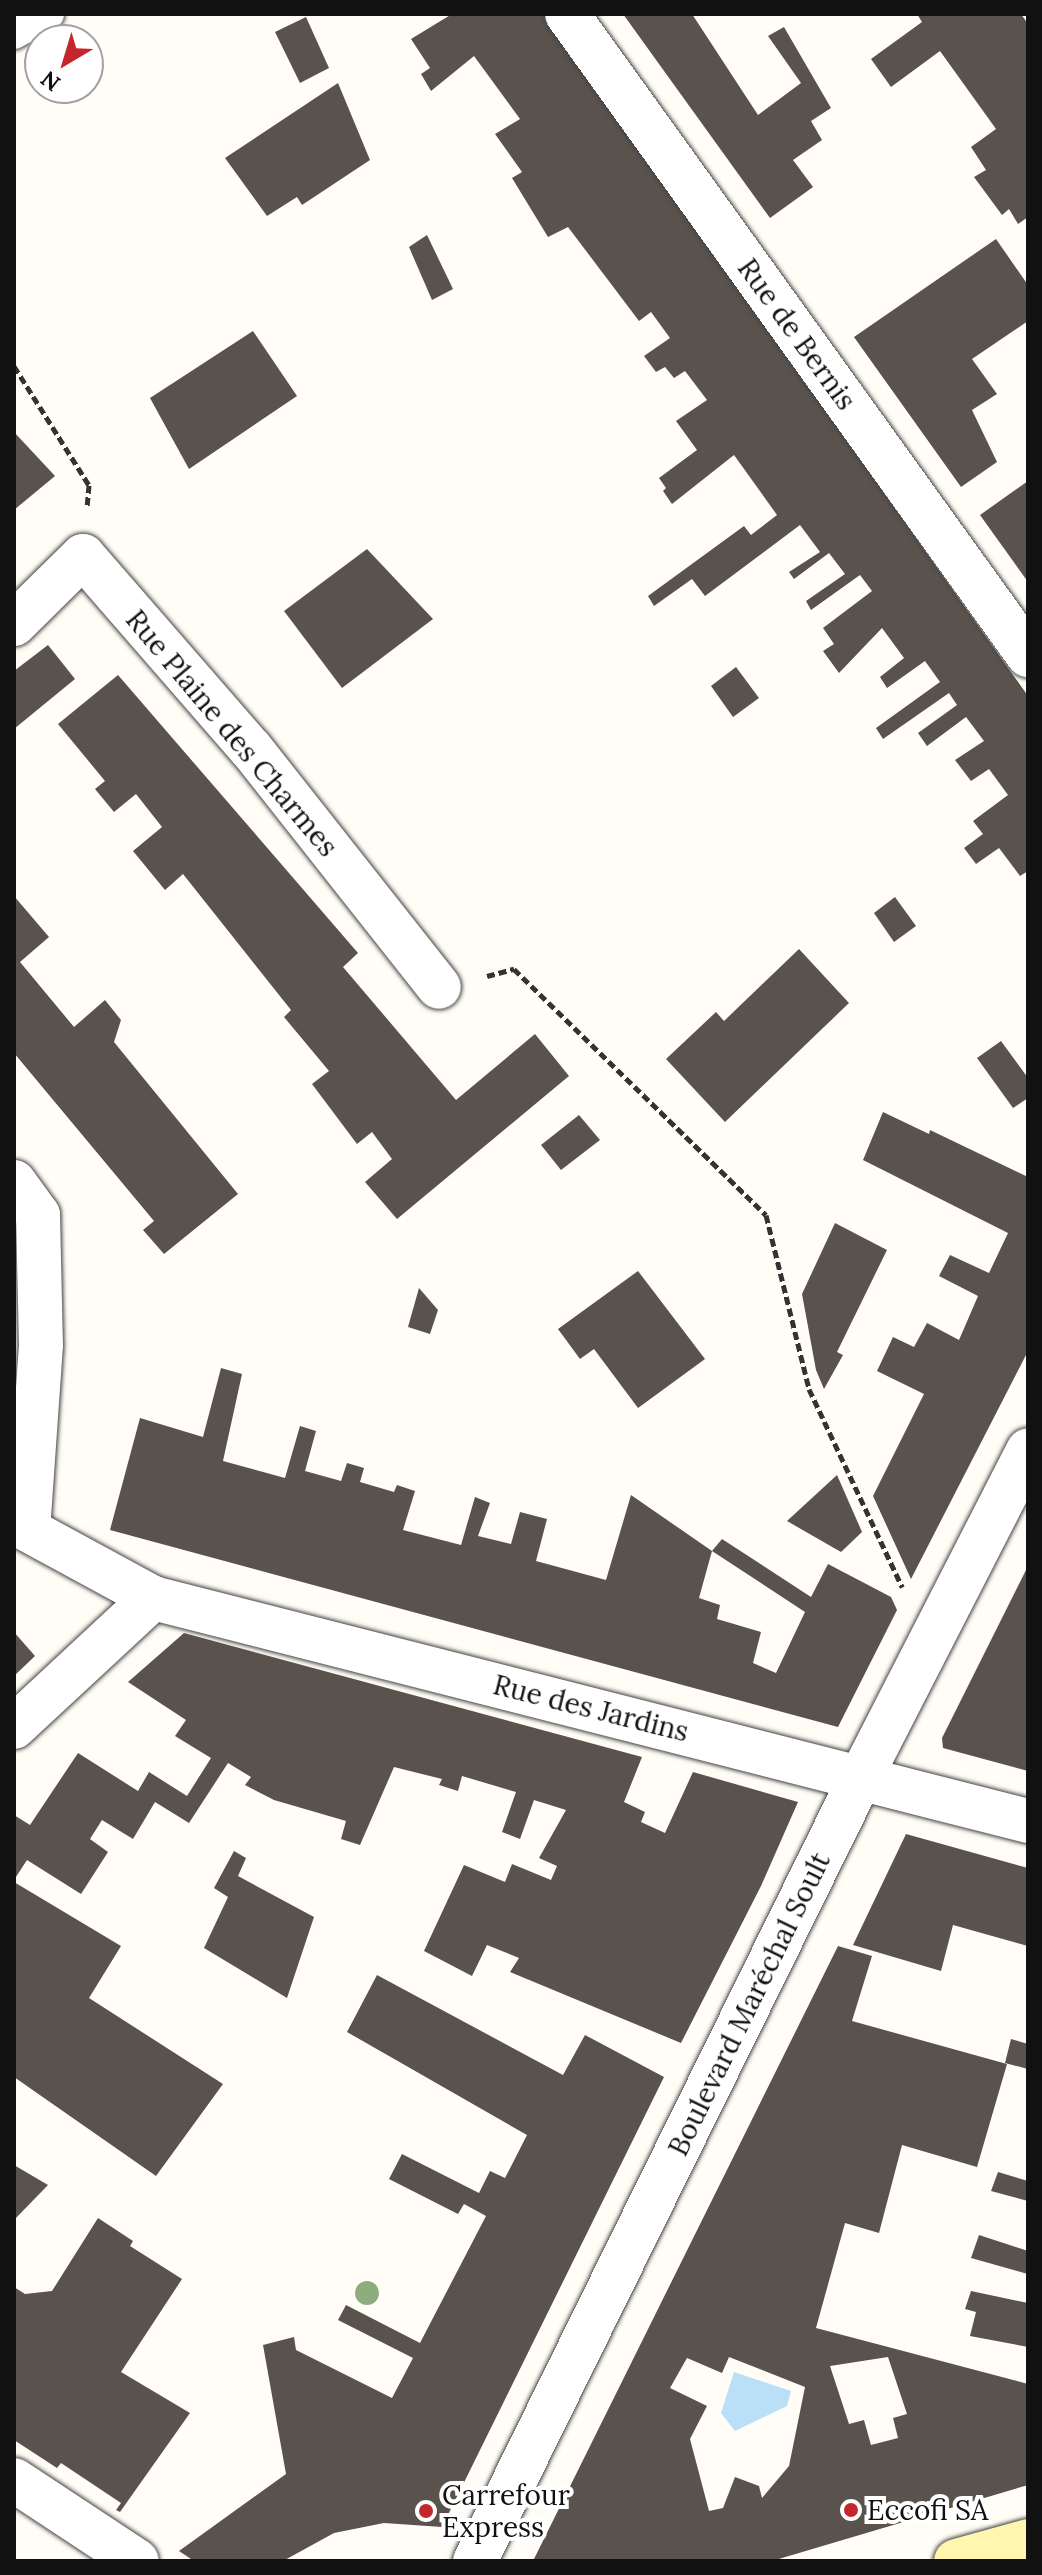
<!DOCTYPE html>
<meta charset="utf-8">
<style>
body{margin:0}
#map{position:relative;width:1042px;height:2575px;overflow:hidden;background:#fffdf5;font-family:Lora,serif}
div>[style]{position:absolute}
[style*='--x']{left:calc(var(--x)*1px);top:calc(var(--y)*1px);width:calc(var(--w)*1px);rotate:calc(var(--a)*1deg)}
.water>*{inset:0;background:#b9e0f7}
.building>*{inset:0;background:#5a524d}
.path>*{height:5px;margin-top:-2.5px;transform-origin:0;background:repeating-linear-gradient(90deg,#333 0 8px,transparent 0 12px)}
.roads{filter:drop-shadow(0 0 2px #444) drop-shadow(0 0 2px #444)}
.service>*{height:32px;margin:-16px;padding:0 16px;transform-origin:16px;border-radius:16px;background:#fff}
.minor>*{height:44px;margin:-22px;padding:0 22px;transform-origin:22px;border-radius:22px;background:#fff}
.secondary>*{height:44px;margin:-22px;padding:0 22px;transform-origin:22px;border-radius:22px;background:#fff6b0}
.trees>*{width:24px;height:24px;margin:-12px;border-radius:50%;background:#8dad7f}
.dots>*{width:22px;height:22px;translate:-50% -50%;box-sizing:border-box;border:4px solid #fff;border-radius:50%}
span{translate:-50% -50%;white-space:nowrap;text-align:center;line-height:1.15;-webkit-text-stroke:8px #fff;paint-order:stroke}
.street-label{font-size:28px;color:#111}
.poi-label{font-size:28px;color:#111}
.left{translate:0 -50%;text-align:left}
.frame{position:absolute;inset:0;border:16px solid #111;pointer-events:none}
.north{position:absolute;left:24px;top:24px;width:80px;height:80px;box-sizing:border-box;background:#fff;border:2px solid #a0a0a0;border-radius:50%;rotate:218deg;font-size:22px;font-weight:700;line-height:32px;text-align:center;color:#111}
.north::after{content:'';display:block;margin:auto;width:28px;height:36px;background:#c4262e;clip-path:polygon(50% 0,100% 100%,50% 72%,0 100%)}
</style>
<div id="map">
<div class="water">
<div style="clip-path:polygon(734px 2372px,791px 2391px,787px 2406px,735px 2431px,721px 2413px)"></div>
</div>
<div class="building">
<div style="clip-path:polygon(452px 14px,544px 14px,1028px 696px,1028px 871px,1020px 876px,999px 848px,976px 864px,964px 848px,983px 834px,973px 821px,1008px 795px,989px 769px,971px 781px,955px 760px,984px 741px,966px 717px,927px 746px,918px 733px,957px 705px,949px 693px,883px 739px,876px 728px,940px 682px,925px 661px,887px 688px,880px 677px,904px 658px,882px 628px,839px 673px,823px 651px,834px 644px,823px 628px,872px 591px,860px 575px,811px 610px,806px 601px,845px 574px,829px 553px,794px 579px,789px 572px,820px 552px,800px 525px,705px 596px,692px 579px,654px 606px,648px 596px,744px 526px,751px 535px,777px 515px,734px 455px,672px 504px,663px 491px,666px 488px,659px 478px,697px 450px,676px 421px,707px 400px,685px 371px,674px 378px,665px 367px,656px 372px,644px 356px,670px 338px,651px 312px,639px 321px,568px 227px,548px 237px,512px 178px,522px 172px,495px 134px,520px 119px,474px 56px,431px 91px,421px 74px,430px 68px,411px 39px)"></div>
<div style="clip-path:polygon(623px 14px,692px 14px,758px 115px,801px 83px,768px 36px,784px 27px,831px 108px,811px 121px,822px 140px,793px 160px,813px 187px,770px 218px)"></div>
<div style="clip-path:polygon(917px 14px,1021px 14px,1028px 24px,1028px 217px,1018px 224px,1009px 209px,1002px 215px,974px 177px,986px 170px,971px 147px,996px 129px,940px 51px,891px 87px,871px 59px,922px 22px)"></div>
<div style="clip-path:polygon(306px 17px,329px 68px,300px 83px,275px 32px)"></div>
<div style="clip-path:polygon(338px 83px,370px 160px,302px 205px,297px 197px,267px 216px,225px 158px)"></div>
<div style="clip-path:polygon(427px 235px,453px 289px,432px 300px,409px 247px)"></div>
<div style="clip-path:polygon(996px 239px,1028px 285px,1028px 321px,972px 359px,997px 394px,972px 410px,997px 462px,961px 487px,854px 337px)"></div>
<div style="clip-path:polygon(253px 331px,297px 396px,189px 469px,150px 398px)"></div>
<div style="clip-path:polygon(14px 432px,55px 476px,14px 510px)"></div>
<div style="clip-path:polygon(1028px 481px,1028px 582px,980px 515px)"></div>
<div style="clip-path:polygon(367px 549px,433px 619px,342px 688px,284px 611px)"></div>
<div style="clip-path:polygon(48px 645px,75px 679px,14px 729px,14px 671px)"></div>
<div style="clip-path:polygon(736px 667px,759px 698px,733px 717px,711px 686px)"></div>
<div style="clip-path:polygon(118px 675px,358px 953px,343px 967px,456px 1100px,535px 1034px,569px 1076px,397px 1219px,365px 1182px,392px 1159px,372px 1132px,357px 1144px,312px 1084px,329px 1071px,284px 1017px,291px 1010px,183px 874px,165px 890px,133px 851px,162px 827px,136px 794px,114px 812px,95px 789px,105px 781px,58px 724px)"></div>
<div style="clip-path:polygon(14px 896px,49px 937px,20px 962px,74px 1027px,105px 1000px,121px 1020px,114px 1042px,238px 1194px,164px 1254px,143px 1230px,154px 1221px,14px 1053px)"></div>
<div style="clip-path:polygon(895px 897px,916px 926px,894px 942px,874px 913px)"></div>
<div style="clip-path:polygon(799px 949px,849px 1003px,725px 1122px,666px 1059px,716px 1012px,724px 1021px)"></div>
<div style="clip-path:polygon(1001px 1041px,1028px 1078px,1028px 1098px,1013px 1108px,977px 1058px)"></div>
<div style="clip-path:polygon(883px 1112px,929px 1134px,930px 1130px,1028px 1177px,1028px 1351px,911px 1579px,873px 1496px,924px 1394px,877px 1371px,893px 1337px,914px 1347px,927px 1323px,959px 1340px,978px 1296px,939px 1276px,950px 1255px,989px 1273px,1008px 1233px,863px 1160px)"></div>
<div style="clip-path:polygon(579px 1115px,600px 1140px,561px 1170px,541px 1145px)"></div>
<div style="clip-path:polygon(835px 1223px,887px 1250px,837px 1352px,843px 1355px,824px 1389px,816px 1370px,802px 1294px)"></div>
<div style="clip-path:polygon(638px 1271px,705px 1359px,638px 1408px,594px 1349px,580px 1359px,558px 1329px)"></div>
<div style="clip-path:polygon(419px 1288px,438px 1310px,430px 1334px,408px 1327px)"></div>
<div style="clip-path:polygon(221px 1368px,242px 1374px,223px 1461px,285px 1478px,300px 1426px,316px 1431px,305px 1471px,341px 1481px,347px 1463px,364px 1468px,360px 1482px,394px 1492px,397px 1485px,415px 1491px,403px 1530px,461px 1545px,475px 1497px,490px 1503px,478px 1536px,511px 1544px,520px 1512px,547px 1519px,536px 1561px,606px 1580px,631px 1495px,712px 1551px,699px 1598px,720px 1605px,717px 1619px,761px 1632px,753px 1663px,776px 1673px,805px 1612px,712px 1551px,722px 1539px,811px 1597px,828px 1564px,891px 1597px,897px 1610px,838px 1727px,110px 1530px,140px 1418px,203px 1437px)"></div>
<div style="clip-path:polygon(837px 1475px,862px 1532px,841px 1552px,787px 1521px)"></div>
<div style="clip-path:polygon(1028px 1566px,1028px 1771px,943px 1748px,942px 1738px)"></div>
<div style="clip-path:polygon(14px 1632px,35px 1656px,14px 1676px)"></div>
<div style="clip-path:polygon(184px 1633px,642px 1757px,624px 1802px,645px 1812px,641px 1822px,665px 1833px,693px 1772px,798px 1802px,761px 1886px,681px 2043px,510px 1972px,519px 1958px,487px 1945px,472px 1976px,424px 1951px,464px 1865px,505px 1882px,512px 1864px,551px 1880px,557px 1866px,539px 1858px,566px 1810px,534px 1800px,520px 1839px,502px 1832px,516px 1792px,462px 1776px,458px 1791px,439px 1785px,442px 1779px,394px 1767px,360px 1845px,341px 1839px,346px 1821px,274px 1800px,245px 1785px,251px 1777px,228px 1763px,189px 1823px,155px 1802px,133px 1839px,102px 1820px,90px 1839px,108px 1852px,81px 1894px,27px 1860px,14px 1880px,14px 1815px,30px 1825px,78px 1753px,138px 1791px,149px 1772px,187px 1796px,211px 1758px,175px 1736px,186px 1720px,128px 1682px)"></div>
<div style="clip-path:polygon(906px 1834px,1028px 1868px,1028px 1946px,953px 1925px,941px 1971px,853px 1945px)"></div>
<div style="clip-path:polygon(234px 1851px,246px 1858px,238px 1876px,314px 1917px,287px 1998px,204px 1948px,228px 1897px,214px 1888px)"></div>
<div style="clip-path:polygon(14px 1882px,121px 1946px,89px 1998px,223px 2084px,156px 2176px,14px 2077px)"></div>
<div style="clip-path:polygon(evenodd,838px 1946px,872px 1956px,852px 2021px,1007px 2064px,977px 2167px,902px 2145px,879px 2233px,845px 2223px,816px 2328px,1028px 2384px,1028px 2485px,772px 2561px,533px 2561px,838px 1946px,729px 2357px,805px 2387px,789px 2466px,762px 2498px,759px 2486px,735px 2477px,723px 2508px,709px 2511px,690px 2439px,707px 2406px,670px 2388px,687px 2358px,722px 2373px,729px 2357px,838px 1946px,888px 2357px,907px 2414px,893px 2418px,898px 2438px,871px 2445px,864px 2420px,849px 2424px,830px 2366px,888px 2357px)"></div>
<div style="clip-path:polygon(377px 1975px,563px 2075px,585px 2035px,664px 2077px,442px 2527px,384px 2523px,334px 2533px,283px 2561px,194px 2561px,179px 2551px,286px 2474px,263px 2345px,294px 2337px,296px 2350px,392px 2398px,413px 2358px,338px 2320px,346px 2305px,420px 2343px,486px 2216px,464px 2204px,458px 2214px,389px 2179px,402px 2154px,479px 2193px,490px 2171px,505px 2178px,527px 2135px,347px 2032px)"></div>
<div style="clip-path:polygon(1011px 2039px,1028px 2044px,1028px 2069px,1005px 2063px)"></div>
<div style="clip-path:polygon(14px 2165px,48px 2185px,14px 2220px)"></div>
<div style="clip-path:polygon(998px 2172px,1028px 2181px,1028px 2201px,991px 2191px)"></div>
<div style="clip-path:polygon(98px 2218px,133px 2241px,130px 2246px,182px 2279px,121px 2372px,190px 2413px,120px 2512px,116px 2510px,121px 2503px,61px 2463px,57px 2468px,14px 2440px,14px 2287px,25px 2294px,52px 2291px)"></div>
<div style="clip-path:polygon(979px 2235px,1028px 2251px,1028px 2274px,971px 2258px)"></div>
<div style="clip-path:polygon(971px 2291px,1028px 2303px,1028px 2347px,970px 2336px,976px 2312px,965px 2309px)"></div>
</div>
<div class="path">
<div style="--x:14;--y:366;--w:141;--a:57.8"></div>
<div style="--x:89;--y:485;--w:23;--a:95"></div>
<div style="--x:487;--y:976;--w:28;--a:-15"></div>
<div style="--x:514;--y:969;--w:352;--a:44.3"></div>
<div style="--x:766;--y:1215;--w:179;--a:76.1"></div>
<div style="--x:809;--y:1389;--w:219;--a:64.8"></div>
</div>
<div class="roads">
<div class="service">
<div style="--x:14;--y:33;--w:39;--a:-29"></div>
</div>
<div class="minor">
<div style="--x:567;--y:14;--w:790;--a:54.28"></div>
<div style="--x:14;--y:624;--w:97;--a:-44.6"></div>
<div style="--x:83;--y:556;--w:256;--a:49"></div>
<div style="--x:251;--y:749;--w:303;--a:51.7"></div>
<div style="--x:14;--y:1182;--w:41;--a:54"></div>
<div style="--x:38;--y:1215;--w:130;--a:88.7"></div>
<div style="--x:41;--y:1345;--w:185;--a:94"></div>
<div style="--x:28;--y:1530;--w:142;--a:28.5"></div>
<div style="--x:153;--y:1598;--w:903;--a:14.3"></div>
<div style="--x:14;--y:1727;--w:190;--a:-42.9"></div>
<div style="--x:14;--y:2480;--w:147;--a:33.4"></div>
<div style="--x:475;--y:2561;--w:874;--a:-63.79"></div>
<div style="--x:861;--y:1777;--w:367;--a:-62.9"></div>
</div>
<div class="secondary">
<div style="--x:956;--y:2561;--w:75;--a:-15.5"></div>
</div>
</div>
<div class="trees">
<div style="left:367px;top:2293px"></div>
</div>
<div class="dots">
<div style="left:851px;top:2510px;background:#c4262e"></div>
<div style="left:426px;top:2511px;background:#c4262e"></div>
</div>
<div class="street-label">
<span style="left:797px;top:334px;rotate:54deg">Rue de Bernis</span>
<span style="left:232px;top:733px;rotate:50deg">Rue Plaine des Charmes</span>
<span style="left:591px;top:1708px;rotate:14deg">Rue des Jardins</span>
<span style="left:749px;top:2004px;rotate:-64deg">Boulevard Maréchal Soult</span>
</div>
<div class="poi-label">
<span class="left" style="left:442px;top:2511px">Carrefour<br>Express</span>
<span class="left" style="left:867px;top:2510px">Eccofi SA</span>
</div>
<div class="frame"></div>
<div class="north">N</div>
</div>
